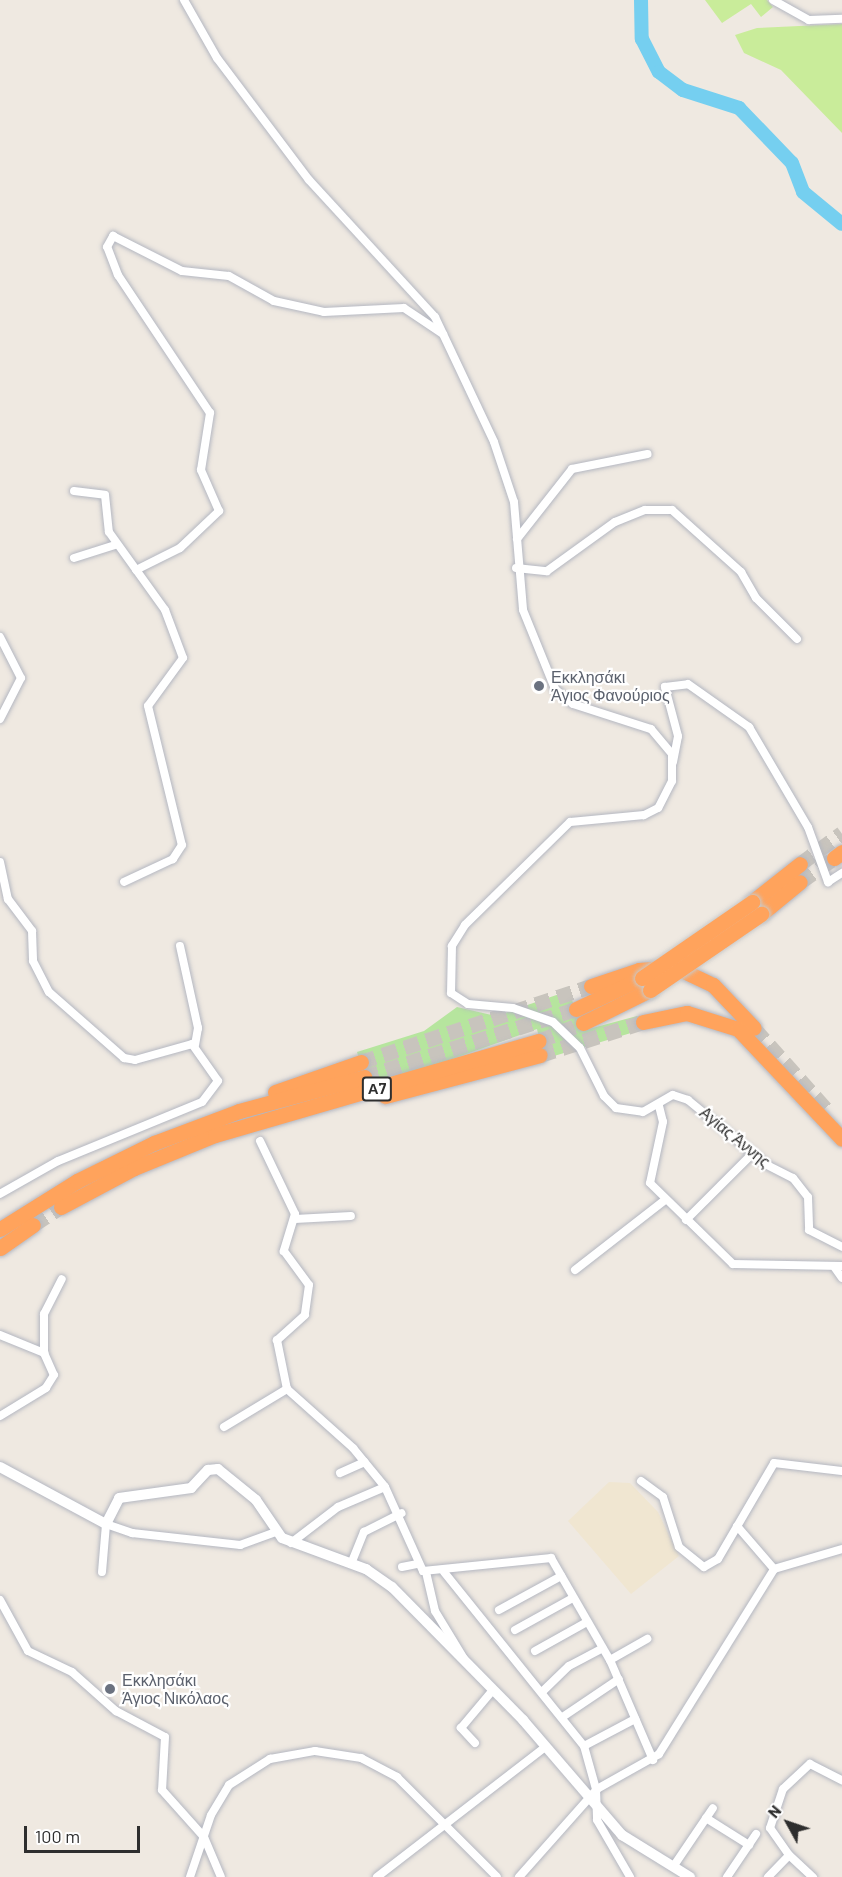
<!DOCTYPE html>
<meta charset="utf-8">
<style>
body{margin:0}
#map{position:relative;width:842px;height:1877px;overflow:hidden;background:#efe9e1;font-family:Barlow,sans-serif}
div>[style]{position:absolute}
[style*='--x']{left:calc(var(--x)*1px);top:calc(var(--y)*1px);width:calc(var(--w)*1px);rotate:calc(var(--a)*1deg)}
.education>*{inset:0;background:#f0e6d1}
.green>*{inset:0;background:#b6e59e}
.pitch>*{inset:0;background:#c9ec9a}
.river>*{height:14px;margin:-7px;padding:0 7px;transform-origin:7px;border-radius:7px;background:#75cff0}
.motorway-tunnel>*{height:15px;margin-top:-7.5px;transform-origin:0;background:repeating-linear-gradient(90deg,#c8c4bd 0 15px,transparent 0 23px)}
.roads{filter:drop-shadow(0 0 2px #b4b7c1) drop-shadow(0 0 2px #b4b7c1)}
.minor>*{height:8px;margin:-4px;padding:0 4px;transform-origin:4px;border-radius:4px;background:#fff}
.tertiary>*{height:10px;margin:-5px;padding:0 5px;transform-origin:5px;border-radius:5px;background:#fff}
.motorway>*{height:15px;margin:-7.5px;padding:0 7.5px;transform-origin:7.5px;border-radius:7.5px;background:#ffa35c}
.bridges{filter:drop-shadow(0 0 2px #c9c9c9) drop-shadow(0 0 2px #c9c9c9)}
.motorway-bridge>*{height:15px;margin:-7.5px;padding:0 7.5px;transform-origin:7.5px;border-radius:7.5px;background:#ffa35c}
.dots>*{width:16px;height:16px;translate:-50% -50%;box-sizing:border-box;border:3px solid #fff;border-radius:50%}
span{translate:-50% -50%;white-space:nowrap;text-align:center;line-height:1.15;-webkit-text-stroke:4.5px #fff;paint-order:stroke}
.shield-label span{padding:2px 4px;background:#fff;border:2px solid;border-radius:4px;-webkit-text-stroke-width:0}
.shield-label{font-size:15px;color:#2e2e2e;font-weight:700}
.worship-label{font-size:16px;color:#5b616d}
.left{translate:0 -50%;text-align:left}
.street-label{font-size:16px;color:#2e2e2e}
.north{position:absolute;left:758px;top:1793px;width:60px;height:60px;-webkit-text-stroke:4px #fff;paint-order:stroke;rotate:310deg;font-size:16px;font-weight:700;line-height:24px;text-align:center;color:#2e2e2e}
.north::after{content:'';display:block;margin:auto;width:21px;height:27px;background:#2e2e2e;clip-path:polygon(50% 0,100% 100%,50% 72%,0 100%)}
.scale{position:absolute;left:24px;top:1826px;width:116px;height:27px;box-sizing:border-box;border:3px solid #2e2e2e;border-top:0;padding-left:8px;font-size:18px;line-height:21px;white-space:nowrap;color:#2e2e2e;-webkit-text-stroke:4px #fff;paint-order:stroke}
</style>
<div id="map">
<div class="education">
<div style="clip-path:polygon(609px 1482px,630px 1483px,658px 1512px,679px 1556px,631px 1594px,568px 1521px)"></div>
</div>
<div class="green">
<div style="clip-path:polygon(568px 991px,585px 1030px,637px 1016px,641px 1030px,544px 1059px,537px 1029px,55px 1200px,130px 1160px,211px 1127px,366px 1082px,357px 1052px,424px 1031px,457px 1007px,496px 1016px)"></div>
</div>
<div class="pitch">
<div style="clip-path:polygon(705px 0,767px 0,773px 7px,761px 17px,751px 4px,722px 23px)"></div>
<div style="clip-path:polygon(842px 24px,842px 133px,781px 70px,744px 53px,735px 35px,757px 28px)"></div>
</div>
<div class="river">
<div style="--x:641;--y:0;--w:39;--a:89"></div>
<div style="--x:642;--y:39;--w:37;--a:63"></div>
<div style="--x:659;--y:72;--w:30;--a:37"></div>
<div style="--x:683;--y:90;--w:59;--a:17.8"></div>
<div style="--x:739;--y:108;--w:76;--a:46.1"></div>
<div style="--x:792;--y:163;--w:31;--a:69"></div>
<div style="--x:803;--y:192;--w:50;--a:39.4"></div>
</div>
<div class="motorway-tunnel">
<div style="--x:800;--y:864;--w:52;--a:-36.4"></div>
<div style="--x:800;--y:882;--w:42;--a:-35.2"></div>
<div style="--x:754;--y:1028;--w:110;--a:48.3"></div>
<div style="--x:539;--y:1041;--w:48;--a:-22.2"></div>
<div style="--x:540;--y:1055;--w:108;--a:-17.8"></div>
<div style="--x:361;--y:1062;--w:242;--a:-18.3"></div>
<div style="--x:364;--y:1077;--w:223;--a:-17.8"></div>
<div style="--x:33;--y:1225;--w:33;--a:-33"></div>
</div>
<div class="roads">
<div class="minor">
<div style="--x:184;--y:0;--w:67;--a:60.4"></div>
<div style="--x:217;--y:58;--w:153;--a:53"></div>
<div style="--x:309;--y:180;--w:186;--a:47.4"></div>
<div style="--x:435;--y:317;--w:138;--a:64.7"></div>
<div style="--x:494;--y:442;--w:63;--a:71.6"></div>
<div style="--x:514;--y:502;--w:108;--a:85.2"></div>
<div style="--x:523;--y:610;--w:85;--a:67.9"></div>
<div style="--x:555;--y:689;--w:23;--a:40"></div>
<div style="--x:573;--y:704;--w:82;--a:17.8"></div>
<div style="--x:651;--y:729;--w:33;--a:50"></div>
<div style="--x:672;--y:754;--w:27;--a:90"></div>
<div style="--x:672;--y:781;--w:30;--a:117"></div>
<div style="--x:658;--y:808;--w:16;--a:153"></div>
<div style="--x:644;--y:815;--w:74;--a:174.6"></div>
<div style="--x:570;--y:822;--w:147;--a:135.6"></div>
<div style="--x:465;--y:925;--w:25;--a:122"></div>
<div style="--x:452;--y:946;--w:47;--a:91.2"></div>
<div style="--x:451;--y:993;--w:20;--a:33"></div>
<div style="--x:468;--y:1004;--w:45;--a:5.1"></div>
<div style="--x:513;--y:1008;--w:42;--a:19.3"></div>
<div style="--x:553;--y:1022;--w:37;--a:44"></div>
<div style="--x:580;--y:1048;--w:54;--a:63.4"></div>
<div style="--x:604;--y:1096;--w:17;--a:45"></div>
<div style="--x:616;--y:1108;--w:27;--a:8"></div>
<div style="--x:643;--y:1112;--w:34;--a:-30"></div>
<div style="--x:673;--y:1095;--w:16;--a:18"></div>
<div style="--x:688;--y:1100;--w:102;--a:39.4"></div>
<div style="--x:767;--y:1165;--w:29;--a:27"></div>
<div style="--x:793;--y:1178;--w:24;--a:52"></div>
<div style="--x:808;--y:1197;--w:33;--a:88"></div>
<div style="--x:809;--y:1230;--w:37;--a:27"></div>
<div style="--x:773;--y:0;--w:41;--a:29.1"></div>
<div style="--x:809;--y:20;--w:33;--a:-2"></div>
<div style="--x:74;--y:491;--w:31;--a:7"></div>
<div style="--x:105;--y:495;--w:37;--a:84"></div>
<div style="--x:109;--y:532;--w:96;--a:54.3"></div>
<div style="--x:165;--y:610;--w:51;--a:69.4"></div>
<div style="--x:183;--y:658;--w:59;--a:126.1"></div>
<div style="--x:148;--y:706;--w:143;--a:76.3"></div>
<div style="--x:182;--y:845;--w:17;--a:123"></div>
<div style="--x:173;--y:859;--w:54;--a:154.9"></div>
<div style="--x:517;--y:539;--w:89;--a:-51.8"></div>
<div style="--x:572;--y:469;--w:77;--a:-11.2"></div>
<div style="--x:74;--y:558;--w:43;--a:-17.6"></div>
<div style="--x:516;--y:568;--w:31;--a:6"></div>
<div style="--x:547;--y:571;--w:84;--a:-35.8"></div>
<div style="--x:615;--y:522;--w:32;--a:-22"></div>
<div style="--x:645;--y:510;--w:27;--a:0"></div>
<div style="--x:672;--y:510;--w:93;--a:41.9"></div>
<div style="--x:741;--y:572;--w:30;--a:60"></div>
<div style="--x:756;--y:598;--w:58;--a:45"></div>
<div style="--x:136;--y:570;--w:49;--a:-26.6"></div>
<div style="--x:180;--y:548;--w:54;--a:-43.5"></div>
<div style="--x:219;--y:511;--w:45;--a:-113.7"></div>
<div style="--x:201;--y:470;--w:58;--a:-81"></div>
<div style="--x:210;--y:413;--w:166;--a:-123.7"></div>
<div style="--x:118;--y:275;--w:30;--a:-111"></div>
<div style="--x:107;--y:247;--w:13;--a:-61"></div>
<div style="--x:113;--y:236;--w:77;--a:26.9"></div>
<div style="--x:182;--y:271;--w:47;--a:6.1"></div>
<div style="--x:229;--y:276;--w:51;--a:29.1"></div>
<div style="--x:274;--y:301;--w:51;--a:12.4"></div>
<div style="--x:324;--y:312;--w:80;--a:-2.9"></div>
<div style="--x:404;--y:308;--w:47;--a:33.7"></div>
<div style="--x:0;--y:637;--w:46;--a:62.9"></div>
<div style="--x:21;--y:678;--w:46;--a:117.1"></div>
<div style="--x:673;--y:762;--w:26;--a:-79"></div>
<div style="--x:678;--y:736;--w:51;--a:-104.9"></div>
<div style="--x:665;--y:687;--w:23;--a:-7"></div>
<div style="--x:688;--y:684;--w:75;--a:35.2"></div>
<div style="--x:749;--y:727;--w:116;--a:59.5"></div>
<div style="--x:808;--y:827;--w:59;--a:70"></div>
<div style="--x:828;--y:882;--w:17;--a:-33"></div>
<div style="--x:0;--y:862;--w:38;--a:78"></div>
<div style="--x:8;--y:899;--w:40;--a:53"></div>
<div style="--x:32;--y:931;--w:30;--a:88"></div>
<div style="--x:33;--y:961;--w:35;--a:63"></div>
<div style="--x:49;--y:992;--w:100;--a:41.3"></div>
<div style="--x:124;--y:1058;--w:11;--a:10"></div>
<div style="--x:135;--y:1060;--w:59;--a:-15.7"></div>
<div style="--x:192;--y:1044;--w:45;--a:54.9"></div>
<div style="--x:218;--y:1081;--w:26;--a:127"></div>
<div style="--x:202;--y:1102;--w:156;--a:157.7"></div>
<div style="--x:58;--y:1161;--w:67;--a:150.4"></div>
<div style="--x:180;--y:946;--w:84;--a:77.6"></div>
<div style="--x:198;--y:1028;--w:17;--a:100"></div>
<div style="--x:659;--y:1106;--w:16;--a:76"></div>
<div style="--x:663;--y:1122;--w:62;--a:102"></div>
<div style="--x:650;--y:1183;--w:116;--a:44.3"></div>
<div style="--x:733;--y:1264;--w:109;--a:1.1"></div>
<div style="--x:260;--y:1141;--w:81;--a:64.4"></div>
<div style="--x:295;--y:1214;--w:39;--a:107"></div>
<div style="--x:284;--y:1251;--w:42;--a:53.7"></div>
<div style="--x:309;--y:1285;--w:30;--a:98"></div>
<div style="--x:305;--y:1315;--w:38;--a:138"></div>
<div style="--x:277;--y:1340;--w:50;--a:78.5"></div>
<div style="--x:287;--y:1389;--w:89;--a:41.8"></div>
<div style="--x:353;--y:1448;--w:50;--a:50.6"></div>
<div style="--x:385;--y:1487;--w:92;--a:65.7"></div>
<div style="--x:423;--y:1571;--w:129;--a:-5.8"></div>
<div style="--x:551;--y:1558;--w:118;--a:60"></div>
<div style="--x:610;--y:1660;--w:109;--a:66.7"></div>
<div style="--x:295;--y:1219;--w:56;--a:-3.1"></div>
<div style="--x:686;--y:1220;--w:95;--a:-45"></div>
<div style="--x:835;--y:1268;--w:12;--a:55"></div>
<div style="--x:575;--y:1270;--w:114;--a:-37.9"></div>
<div style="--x:0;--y:1335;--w:48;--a:22.2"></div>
<div style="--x:44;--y:1353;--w:24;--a:66"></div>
<div style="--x:54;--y:1375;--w:15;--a:122"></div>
<div style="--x:46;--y:1388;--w:54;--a:148.7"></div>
<div style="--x:44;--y:1353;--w:39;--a:-90"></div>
<div style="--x:44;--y:1314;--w:39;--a:-63"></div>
<div style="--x:224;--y:1427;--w:74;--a:-31.1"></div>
<div style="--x:340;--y:1473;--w:27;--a:-24"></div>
<div style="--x:641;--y:1481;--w:27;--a:36"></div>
<div style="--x:663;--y:1497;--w:52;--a:72.3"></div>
<div style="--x:679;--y:1547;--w:32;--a:39"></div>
<div style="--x:704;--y:1567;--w:16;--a:-30"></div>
<div style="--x:718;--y:1559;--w:111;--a:-59.7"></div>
<div style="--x:774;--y:1463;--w:68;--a:6.7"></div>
<div style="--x:737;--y:1526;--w:57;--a:49.3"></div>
<div style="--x:291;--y:1543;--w:59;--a:-37.5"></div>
<div style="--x:338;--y:1507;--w:51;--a:-23.1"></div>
<div style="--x:351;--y:1564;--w:35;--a:-68"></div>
<div style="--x:364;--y:1532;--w:42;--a:-26.6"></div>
<div style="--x:402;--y:1567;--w:16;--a:-11"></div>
<div style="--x:102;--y:1572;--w:48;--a:-85.2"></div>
<div style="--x:106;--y:1524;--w:28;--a:19"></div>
<div style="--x:132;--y:1533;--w:109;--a:6.3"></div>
<div style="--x:240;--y:1545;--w:38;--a:-20"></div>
<div style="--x:426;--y:1572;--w:40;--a:77"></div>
<div style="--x:435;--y:1611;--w:60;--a:58.7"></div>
<div style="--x:444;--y:1572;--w:223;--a:51.2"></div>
<div style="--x:584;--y:1746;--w:45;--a:74.4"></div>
<div style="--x:596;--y:1789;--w:31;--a:88"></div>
<div style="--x:597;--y:1820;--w:66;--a:59.9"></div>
<div style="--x:0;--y:1600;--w:58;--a:61.2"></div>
<div style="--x:28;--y:1651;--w:49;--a:25.5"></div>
<div style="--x:72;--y:1672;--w:59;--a:41.6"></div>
<div style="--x:116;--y:1711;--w:55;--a:28"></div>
<div style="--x:165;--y:1737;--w:53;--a:93.2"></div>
<div style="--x:162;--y:1790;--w:63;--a:48.2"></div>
<div style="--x:204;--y:1837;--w:43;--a:67"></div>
<div style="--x:499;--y:1610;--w:71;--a:-28.7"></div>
<div style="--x:515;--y:1630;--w:66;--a:-28.9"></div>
<div style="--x:535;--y:1651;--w:60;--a:-29.1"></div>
<div style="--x:610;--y:1660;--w:43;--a:-29.6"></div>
<div style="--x:543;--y:1691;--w:36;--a:-44"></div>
<div style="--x:569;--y:1666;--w:38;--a:-28"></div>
<div style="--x:564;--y:1716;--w:66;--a:-33.9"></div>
<div style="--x:475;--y:1743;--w:21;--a:-133"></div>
<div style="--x:461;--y:1728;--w:48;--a:-50"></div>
<div style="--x:584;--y:1746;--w:58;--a:-27.9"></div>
<div style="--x:706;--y:1818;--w:51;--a:32.1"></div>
<div style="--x:789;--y:1855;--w:33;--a:-125"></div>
<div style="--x:770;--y:1828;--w:41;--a:-71.6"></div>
<div style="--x:783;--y:1789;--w:37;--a:-43"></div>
<div style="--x:810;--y:1764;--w:36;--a:27"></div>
<div style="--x:673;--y:1867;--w:71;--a:-55.9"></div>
<div style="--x:190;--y:1877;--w:65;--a:-71.3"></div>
<div style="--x:211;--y:1815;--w:35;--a:-59"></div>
<div style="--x:229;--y:1785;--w:49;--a:-32.4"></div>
<div style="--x:270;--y:1759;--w:46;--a:-10.1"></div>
<div style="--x:315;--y:1751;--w:47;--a:8.7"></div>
<div style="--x:361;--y:1758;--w:41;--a:27.8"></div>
<div style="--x:397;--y:1777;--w:141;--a:45"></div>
<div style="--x:377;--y:1877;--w:212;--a:-37.7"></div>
<div style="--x:519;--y:1877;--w:118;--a:-48.4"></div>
<div style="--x:597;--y:1789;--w:71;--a:-29.4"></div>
<div style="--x:659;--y:1754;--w:218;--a:-58.1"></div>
<div style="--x:774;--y:1569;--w:71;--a:-16.4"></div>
<div style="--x:727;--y:1877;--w:52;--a:-56"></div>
<div style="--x:768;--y:1877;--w:30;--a:-46"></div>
<div style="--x:789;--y:1855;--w:33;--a:43"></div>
</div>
<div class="tertiary">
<div style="--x:0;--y:1467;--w:120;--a:28.3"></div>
<div style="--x:106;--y:1524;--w:29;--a:-63"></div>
<div style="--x:119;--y:1498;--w:73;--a:-7.9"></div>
<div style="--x:191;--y:1488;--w:25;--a:-47"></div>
<div style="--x:208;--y:1470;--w:10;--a:-6"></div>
<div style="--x:218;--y:1469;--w:49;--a:39.2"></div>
<div style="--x:256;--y:1500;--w:46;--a:55.6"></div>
<div style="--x:282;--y:1538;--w:90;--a:20.3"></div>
<div style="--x:366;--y:1569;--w:32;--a:35"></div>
<div style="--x:392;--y:1587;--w:187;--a:45.4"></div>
<div style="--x:523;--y:1720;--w:152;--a:49.3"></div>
<div style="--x:622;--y:1835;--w:80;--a:31.7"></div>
</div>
<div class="motorway">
<div style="--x:834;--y:858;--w:10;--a:-37"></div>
<div style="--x:752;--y:902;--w:61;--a:-38.4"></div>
<div style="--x:761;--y:914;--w:50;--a:-39.4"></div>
<div style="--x:591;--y:986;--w:51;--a:-18.4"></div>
<div style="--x:639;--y:970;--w:36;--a:-5"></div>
<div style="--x:675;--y:967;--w:42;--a:25.3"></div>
<div style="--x:713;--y:985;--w:59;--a:46.4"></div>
<div style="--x:576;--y:1009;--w:73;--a:-25.2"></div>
<div style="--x:643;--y:1022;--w:45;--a:-11.6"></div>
<div style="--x:687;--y:1013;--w:53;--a:17.4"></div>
<div style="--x:738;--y:1029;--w:151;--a:46.6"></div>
<div style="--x:583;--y:1023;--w:75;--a:-26.2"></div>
<div style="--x:275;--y:1092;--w:91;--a:-19.2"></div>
<div style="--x:385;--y:1096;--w:160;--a:-14.8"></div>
<div style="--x:61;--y:1207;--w:83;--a:-28.1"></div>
<div style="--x:134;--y:1168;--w:87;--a:-22.2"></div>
<div style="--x:215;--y:1135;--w:337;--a:-16.2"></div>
<div style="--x:0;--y:1229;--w:91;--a:-31.9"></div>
<div style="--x:77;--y:1181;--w:86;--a:-26.3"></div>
<div style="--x:154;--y:1143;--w:91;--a:-20.6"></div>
<div style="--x:239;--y:1111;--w:130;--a:-15.2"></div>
<div style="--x:0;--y:1248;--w:40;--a:-34.9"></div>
</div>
</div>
<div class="bridges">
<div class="motorway-bridge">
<div style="--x:642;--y:978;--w:134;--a:-34.6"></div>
<div style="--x:650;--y:990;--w:135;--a:-34.4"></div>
</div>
</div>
<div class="dots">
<div style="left:539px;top:686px;background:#6b7280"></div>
<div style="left:110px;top:1689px;background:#6b7280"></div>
</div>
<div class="shield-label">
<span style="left:377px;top:1089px">Α7</span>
</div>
<div class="worship-label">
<span class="left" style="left:551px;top:686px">Εκκλησάκι<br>Άγιος Φανούριος</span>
<span class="left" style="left:122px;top:1689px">Εκκλησάκι<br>Άγιος Νικόλαος</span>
</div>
<div class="street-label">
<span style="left:735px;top:1137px;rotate:39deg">Αγίας Άννης</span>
</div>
<div class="north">N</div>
<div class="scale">100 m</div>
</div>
